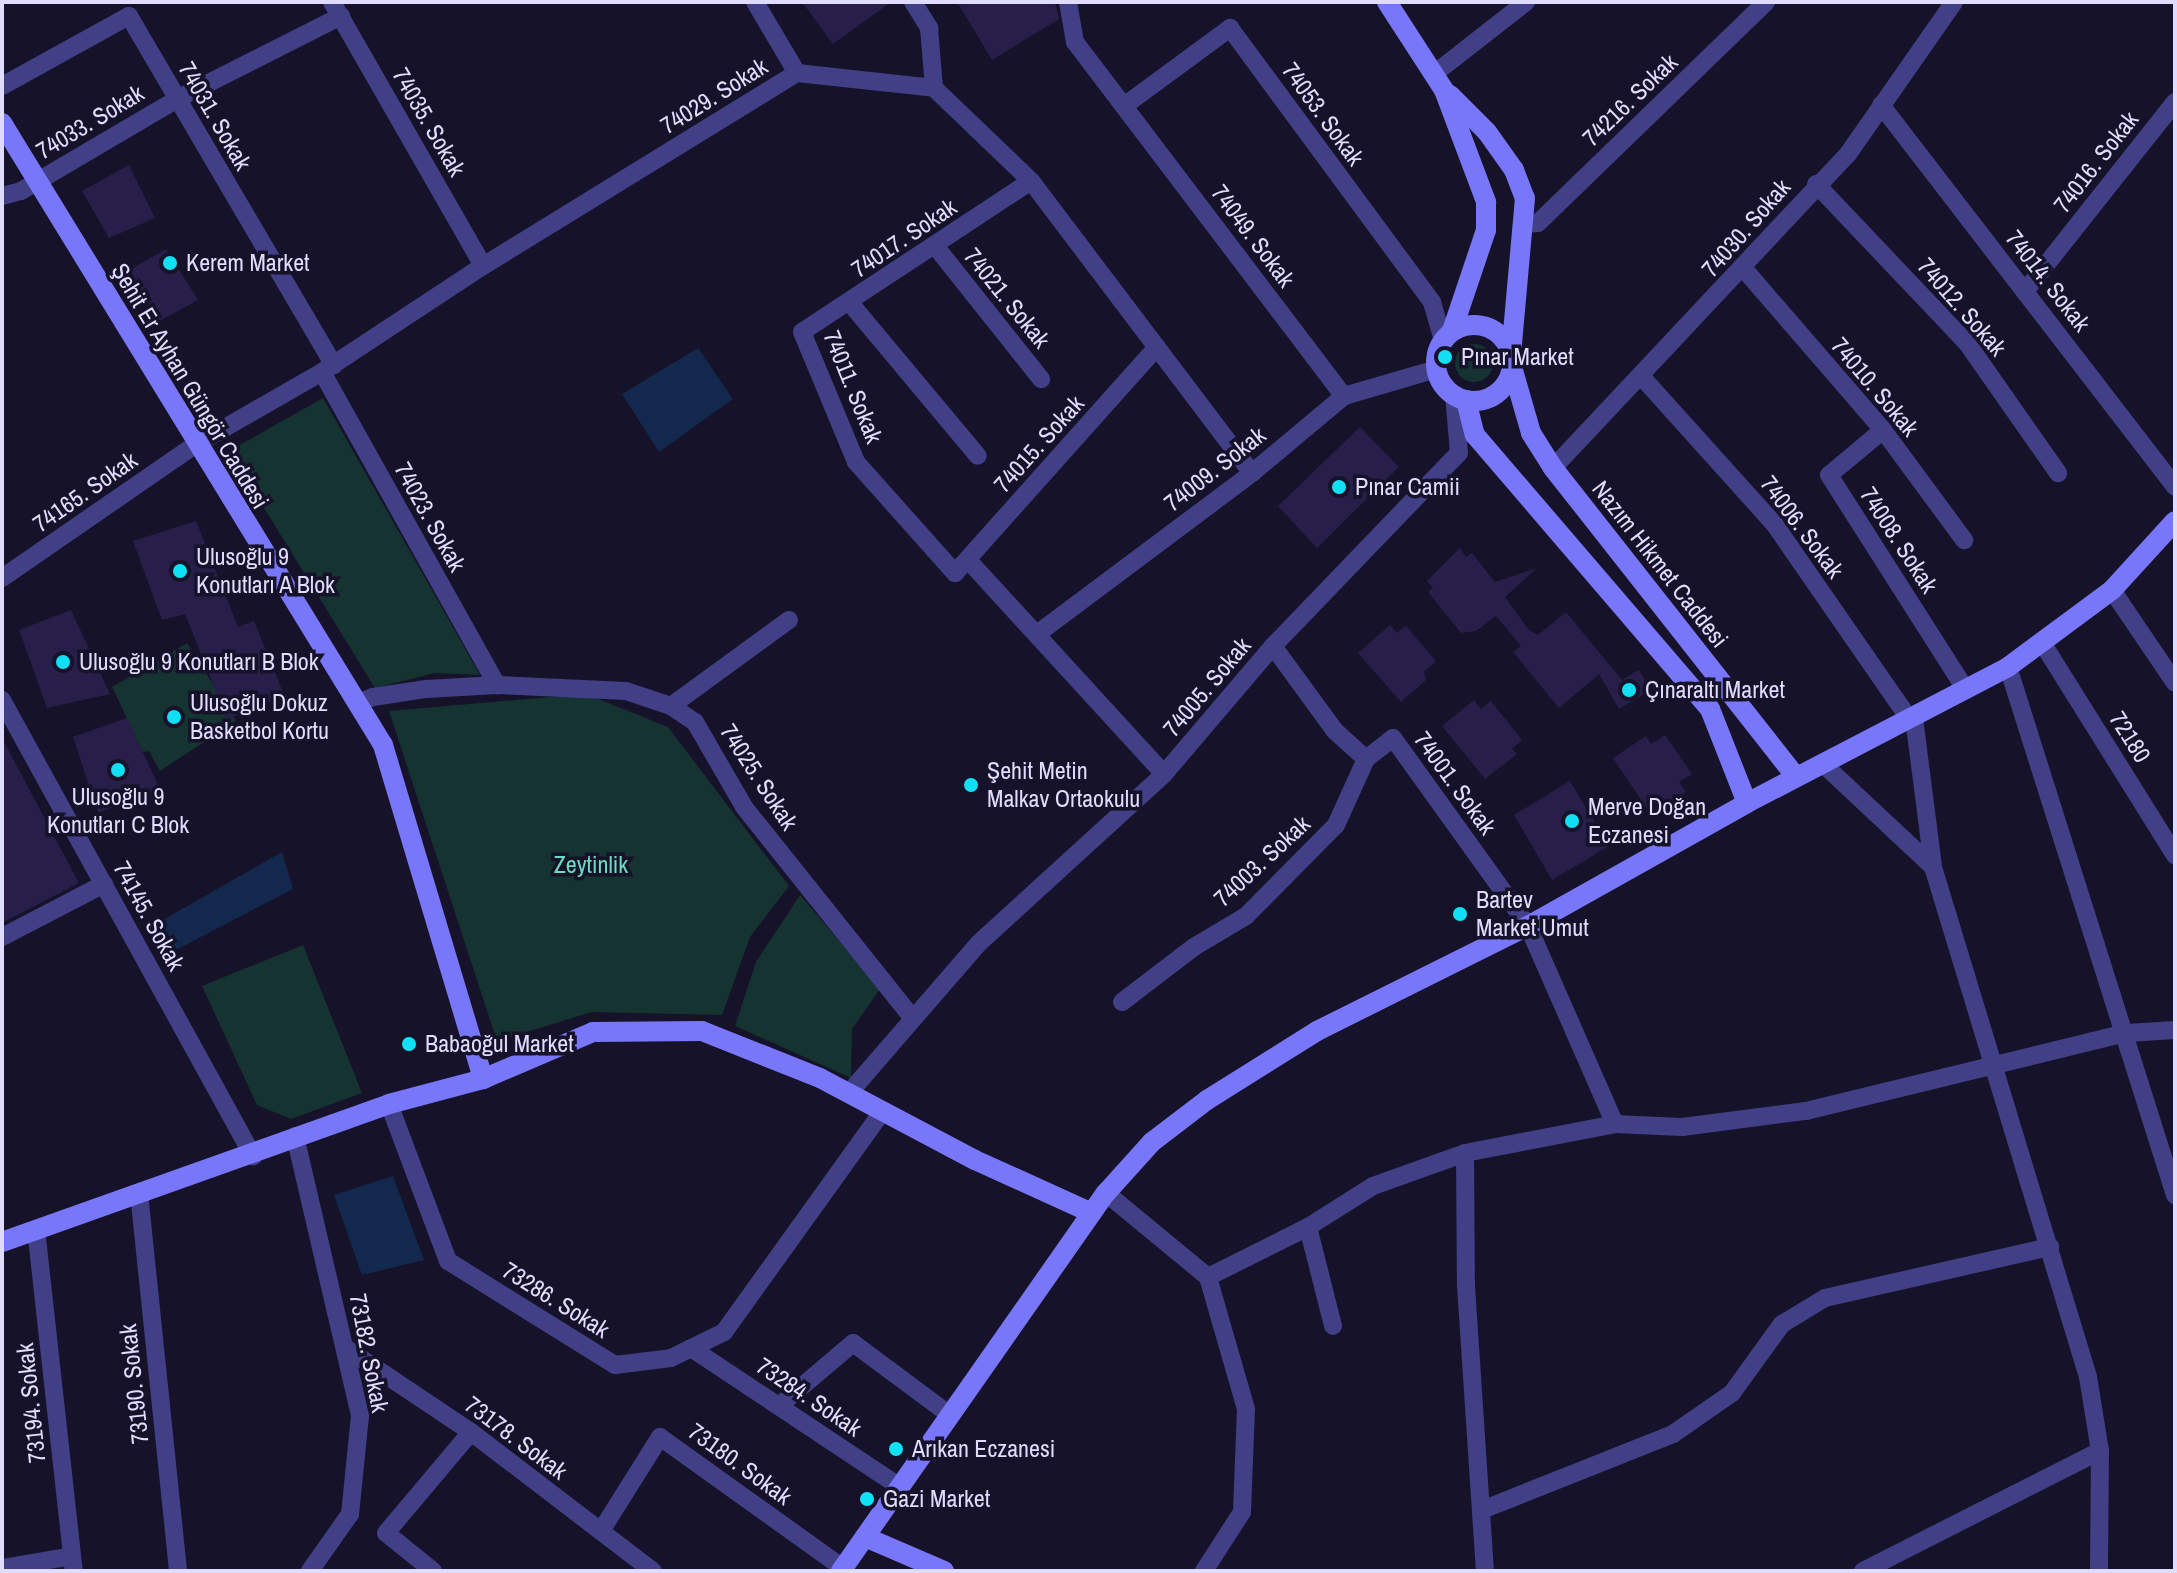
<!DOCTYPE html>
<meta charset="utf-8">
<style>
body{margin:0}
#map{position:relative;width:2177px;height:1573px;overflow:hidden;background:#161229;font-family:"Archivo Narrow",sans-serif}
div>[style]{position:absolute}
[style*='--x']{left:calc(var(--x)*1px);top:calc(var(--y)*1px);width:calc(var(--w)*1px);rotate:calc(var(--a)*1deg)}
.green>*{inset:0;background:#153331}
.round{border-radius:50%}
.water>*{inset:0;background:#12294d}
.building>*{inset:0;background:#271f49}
.street>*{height:18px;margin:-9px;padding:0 9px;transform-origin:9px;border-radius:9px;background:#413f86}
.secondary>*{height:20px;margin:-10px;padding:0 10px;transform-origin:10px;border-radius:10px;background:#7977f9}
.secondary>.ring{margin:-10px;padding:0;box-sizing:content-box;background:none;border:20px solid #7977f9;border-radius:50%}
.dots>*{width:22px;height:22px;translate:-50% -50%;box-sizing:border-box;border:4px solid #161229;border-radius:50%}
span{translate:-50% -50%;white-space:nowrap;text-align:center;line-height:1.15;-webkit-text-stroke:7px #161229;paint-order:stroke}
.street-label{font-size:24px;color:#dfdcfd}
.poi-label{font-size:24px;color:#dfdcfd}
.left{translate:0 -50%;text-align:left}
.park-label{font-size:24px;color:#6adbbe}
.frame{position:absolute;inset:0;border:4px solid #dfdcfd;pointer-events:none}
</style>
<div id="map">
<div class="green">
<div class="round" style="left:1455px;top:344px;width:38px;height:38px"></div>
<div style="clip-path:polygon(323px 398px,480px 675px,435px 673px,375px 688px,229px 451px)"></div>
<div style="clip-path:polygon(187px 643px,236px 721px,160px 771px,149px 751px,143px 752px,112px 687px)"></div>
<div style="clip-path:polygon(586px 694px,668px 727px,789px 886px,750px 937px,722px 1015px,592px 1012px,497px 1041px,389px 711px)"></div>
<div style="clip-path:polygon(800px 895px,880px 989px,852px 1029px,851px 1078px,735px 1026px,756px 962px)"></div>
<div style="clip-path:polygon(303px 945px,362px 1093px,291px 1119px,257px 1105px,202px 986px)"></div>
</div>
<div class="water">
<div style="clip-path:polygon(698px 348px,733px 399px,659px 452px,622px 394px)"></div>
<div style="clip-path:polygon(282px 852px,293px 889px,174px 951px,161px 921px)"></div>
<div style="clip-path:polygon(393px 1176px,424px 1260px,362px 1275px,334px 1195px)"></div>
</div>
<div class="building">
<div style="clip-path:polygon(802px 2px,891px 2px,833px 44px)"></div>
<div style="clip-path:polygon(957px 2px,1055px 2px,1059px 19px,992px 60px)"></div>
<div style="clip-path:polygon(129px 165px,155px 218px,109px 238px,82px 191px)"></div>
<div style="clip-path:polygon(166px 249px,198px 300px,158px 322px,128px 271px)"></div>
<div style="clip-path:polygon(1360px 427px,1399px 467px,1317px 548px,1278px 506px)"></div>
<div style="clip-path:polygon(196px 521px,238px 627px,254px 621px,285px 697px,227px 719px,185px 614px,162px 620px,133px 541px)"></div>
<div style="clip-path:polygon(1460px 548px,1466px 557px,1472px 553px,1495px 582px,1537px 568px,1505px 597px,1529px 630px,1538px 635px,1566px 612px,1622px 680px,1639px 670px,1651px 690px,1619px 709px,1599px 674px,1559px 708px,1513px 652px,1521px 646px,1496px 616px,1476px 631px,1461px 633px,1428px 592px,1433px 588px,1427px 581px)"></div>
<div style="clip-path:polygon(71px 610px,110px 694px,47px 708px,19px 630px)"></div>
<div style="clip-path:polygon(1390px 625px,1397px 633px,1406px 626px,1436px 661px,1424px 672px,1426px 680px,1401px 702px,1358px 653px)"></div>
<div style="clip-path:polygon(1474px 700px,1481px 709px,1491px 701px,1522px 740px,1512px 749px,1517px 754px,1485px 779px,1442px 726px)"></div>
<div style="clip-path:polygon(127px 718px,160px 789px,98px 813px,73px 737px)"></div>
<div style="clip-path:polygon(1665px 735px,1692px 774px,1679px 782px,1686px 792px,1652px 816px,1613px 758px,1646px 736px,1651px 744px)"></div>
<div style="clip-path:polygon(2px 738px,79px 883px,2px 923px)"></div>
<div style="clip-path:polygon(1570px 781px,1609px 846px,1552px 880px,1514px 815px)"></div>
</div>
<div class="street">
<div style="--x:332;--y:2;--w:304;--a:60.2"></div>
<div style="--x:755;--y:2;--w:82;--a:59.4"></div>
<div style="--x:913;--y:2;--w:31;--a:58"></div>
<div style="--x:929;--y:28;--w:60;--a:85.2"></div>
<div style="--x:1068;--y:2;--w:41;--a:80.1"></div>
<div style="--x:1075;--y:42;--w:445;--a:52.8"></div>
<div style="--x:1434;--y:74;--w:117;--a:-38"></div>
<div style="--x:2;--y:86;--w:145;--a:-28.9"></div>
<div style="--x:129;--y:16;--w:405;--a:59.6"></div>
<div style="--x:1881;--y:105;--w:482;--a:52.4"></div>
<div style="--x:1124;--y:106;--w:132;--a:-36.3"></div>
<div style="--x:1230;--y:28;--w:340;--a:53.6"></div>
<div style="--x:1432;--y:302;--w:40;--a:74"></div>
<div style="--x:1031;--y:181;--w:274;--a:146.6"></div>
<div style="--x:802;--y:332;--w:141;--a:67.4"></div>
<div style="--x:856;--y:462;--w:149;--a:48.3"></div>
<div style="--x:955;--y:573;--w:303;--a:-48.2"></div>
<div style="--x:1816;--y:184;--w:219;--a:46.5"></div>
<div style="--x:1967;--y:343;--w:159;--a:55"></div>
<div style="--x:2;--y:196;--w:20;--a:-15"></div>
<div style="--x:21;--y:191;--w:181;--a:-30.5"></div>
<div style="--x:177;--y:99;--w:184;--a:-26.8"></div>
<div style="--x:1523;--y:224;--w:15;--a:-4"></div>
<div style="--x:1538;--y:223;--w:318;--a:-44.1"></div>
<div style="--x:936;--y:247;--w:169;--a:51.5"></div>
<div style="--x:1744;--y:269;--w:213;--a:49.2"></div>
<div style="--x:1883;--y:430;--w:137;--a:53.6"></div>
<div style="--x:2026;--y:290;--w:240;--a:-51.6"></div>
<div style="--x:850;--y:303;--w:199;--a:50.1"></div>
<div style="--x:322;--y:372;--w:359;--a:60.8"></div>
<div style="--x:1641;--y:376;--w:200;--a:48"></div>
<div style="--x:1775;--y:525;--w:237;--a:55.3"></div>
<div style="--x:1883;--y:430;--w:70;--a:140.2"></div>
<div style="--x:1829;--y:475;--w:255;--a:57.5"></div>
<div style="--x:1553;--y:468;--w:431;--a:-46.8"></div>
<div style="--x:1848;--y:154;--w:185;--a:-55.1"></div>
<div style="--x:968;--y:560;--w:290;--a:47.5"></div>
<div style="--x:2;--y:578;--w:234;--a:-34.6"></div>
<div style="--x:195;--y:445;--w:146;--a:-29.9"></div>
<div style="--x:322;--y:372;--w:193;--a:-33.4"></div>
<div style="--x:483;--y:266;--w:369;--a:-31.6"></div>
<div style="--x:797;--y:73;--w:138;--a:6.2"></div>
<div style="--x:934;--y:88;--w:134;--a:43.8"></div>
<div style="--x:1031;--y:181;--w:366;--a:52.9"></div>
<div style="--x:2112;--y:590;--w:112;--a:55.9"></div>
<div style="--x:1037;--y:634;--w:269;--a:-36.8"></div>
<div style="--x:1252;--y:473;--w:120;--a:-39.9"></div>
<div style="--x:1344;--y:396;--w:97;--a:-16.2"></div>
<div style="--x:2043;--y:644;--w:249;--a:58"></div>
<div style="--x:1273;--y:646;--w:105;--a:53.9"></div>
<div style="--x:1335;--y:731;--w:42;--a:42.1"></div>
<div style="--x:1366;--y:759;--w:34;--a:-38"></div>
<div style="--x:1393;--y:738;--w:231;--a:54.3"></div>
<div style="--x:1528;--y:926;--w:216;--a:66.3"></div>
<div style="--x:2008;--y:667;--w:554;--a:72.45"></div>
<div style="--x:2;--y:700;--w:521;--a:61.17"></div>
<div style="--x:357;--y:704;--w:17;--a:-24"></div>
<div style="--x:373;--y:697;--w:54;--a:-8.6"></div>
<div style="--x:426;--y:689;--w:71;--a:-3.2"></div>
<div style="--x:497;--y:685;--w:129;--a:2.7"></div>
<div style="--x:626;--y:691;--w:47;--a:18.4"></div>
<div style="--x:671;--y:706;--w:29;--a:34"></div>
<div style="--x:695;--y:722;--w:98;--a:60"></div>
<div style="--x:744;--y:807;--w:268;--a:51.4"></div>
<div style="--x:671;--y:706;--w:146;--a:-36.1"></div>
<div style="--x:1914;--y:718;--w:150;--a:82.7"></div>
<div style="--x:1933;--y:867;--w:533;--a:73.09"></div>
<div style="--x:2088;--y:1377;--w:75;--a:80.8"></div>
<div style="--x:2100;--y:1451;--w:120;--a:90.5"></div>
<div style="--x:1822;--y:763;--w:152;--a:43.1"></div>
<div style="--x:2;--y:937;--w:115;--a:-27.5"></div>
<div style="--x:1122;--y:1002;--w:91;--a:-37.4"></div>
<div style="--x:1194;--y:947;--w:61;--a:-30.8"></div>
<div style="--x:1246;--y:916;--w:128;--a:-45.3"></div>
<div style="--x:1336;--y:825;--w:72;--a:-65.6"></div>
<div style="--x:849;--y:1093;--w:197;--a:-49.1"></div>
<div style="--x:978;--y:944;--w:252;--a:-42.4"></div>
<div style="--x:1164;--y:774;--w:168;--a:-49.6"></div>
<div style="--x:1273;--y:646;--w:268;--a:-46.1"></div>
<div style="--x:1459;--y:453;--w:58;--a:-94.9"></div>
<div style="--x:389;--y:1104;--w:168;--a:69.4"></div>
<div style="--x:448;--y:1261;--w:197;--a:31.9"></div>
<div style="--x:615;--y:1365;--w:56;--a:-7.1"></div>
<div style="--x:671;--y:1358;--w:59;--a:-26.1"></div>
<div style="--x:724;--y:1332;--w:272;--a:-54.3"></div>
<div style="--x:295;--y:1136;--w:287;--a:76.9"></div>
<div style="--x:360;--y:1416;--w:99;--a:95.8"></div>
<div style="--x:350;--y:1514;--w:70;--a:125.1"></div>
<div style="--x:1465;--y:1153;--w:133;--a:89.6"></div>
<div style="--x:1466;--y:1286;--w:286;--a:86.2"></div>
<div style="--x:139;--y:1193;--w:380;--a:84.1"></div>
<div style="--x:1106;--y:1193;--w:132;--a:39.5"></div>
<div style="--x:1208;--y:1277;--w:112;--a:-26.6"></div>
<div style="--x:1308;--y:1227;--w:77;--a:-32.2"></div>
<div style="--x:1373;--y:1186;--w:98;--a:-19.7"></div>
<div style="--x:1465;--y:1153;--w:153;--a:-10.9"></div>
<div style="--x:1615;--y:1124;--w:67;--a:2.6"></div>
<div style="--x:1682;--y:1127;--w:125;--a:-7.4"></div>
<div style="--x:1806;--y:1111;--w:330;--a:-13.7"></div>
<div style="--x:2127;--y:1033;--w:48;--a:-3.6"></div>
<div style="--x:1308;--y:1227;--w:102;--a:75.8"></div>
<div style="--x:36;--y:1229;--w:344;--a:83.7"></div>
<div style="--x:691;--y:1348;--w:251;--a:33.6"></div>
<div style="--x:347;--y:1349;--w:149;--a:33.8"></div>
<div style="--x:471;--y:1432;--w:229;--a:37.4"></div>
<div style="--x:780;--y:1405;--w:96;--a:-40.3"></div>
<div style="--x:853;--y:1343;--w:121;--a:36.6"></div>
<div style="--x:1482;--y:1510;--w:206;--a:-21.7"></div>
<div style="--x:1673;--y:1434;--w:72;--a:-34.8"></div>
<div style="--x:1732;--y:1393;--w:85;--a:-54.1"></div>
<div style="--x:1782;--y:1324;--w:50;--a:-31.2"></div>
<div style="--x:1825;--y:1298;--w:231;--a:-12.8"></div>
<div style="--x:601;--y:1531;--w:111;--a:-57.9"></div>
<div style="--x:660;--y:1437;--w:225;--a:35.6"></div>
<div style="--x:2;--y:1568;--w:71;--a:-9.7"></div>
<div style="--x:433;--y:1571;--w:60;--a:-141"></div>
<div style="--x:386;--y:1533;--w:132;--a:-49.9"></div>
<div style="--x:1204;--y:1571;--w:70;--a:-57.2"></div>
<div style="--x:1242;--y:1512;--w:103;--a:-87.8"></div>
<div style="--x:1246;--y:1409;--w:137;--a:-106.1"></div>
<div style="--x:1863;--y:1571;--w:266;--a:-26.9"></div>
</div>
<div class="secondary">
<div style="--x:1387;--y:2;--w:105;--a:57.1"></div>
<div style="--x:1444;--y:90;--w:120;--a:69.4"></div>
<div style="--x:1486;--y:202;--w:28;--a:90"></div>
<div style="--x:1486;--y:230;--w:107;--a:108.6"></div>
<div style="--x:1450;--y:95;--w:52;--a:45"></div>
<div style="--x:1487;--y:132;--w:47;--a:54.6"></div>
<div style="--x:1514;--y:170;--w:30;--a:69"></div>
<div style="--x:1525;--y:198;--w:158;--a:95.1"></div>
<div style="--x:2;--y:123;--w:729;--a:58.51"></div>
<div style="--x:383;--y:745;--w:349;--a:73.3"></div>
<div class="ring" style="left:1436px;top:325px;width:56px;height:56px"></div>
<div style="--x:1512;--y:367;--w:69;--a:73.9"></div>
<div style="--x:1531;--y:433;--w:41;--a:57.8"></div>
<div style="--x:1553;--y:468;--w:393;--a:51.8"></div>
<div style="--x:1466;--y:400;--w:36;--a:76"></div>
<div style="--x:1475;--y:435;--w:361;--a:49.4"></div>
<div style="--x:1710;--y:709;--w:101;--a:68.5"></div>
<div style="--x:2;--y:1242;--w:411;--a:-19.6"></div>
<div style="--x:389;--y:1104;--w:97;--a:-14.9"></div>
<div style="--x:483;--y:1079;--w:120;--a:-23.1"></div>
<div style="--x:593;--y:1032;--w:109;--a:-0.5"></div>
<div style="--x:702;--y:1031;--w:127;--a:21.7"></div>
<div style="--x:820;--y:1078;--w:175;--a:27.9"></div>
<div style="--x:975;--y:1160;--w:128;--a:24.4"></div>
<div style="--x:865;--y:1537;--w:86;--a:23.3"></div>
<div style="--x:841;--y:1571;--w:462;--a:-55"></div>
<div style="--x:1106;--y:1193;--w:69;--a:-48"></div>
<div style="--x:1152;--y:1142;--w:69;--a:-37.4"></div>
<div style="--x:1207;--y:1100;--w:130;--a:-32.1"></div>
<div style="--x:1317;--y:1031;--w:236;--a:-26.5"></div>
<div style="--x:1528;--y:926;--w:251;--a:-29.3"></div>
<div style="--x:1747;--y:803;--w:294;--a:-27.5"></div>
<div style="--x:2008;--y:667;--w:129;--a:-36.5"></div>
<div style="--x:2112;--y:590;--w:93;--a:-47.6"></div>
</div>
<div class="dots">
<div style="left:170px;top:263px;background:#11e0f4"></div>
<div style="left:1445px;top:357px;background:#11e0f4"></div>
<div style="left:1339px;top:487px;background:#11e0f4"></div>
<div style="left:180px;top:571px;background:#11e0f4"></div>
<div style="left:63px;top:662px;background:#11e0f4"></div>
<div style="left:1629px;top:690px;background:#11e0f4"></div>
<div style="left:174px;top:717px;background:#11e0f4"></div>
<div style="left:118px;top:770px;background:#11e0f4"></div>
<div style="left:971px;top:785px;background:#11e0f4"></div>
<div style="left:1572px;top:821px;background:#11e0f4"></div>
<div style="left:1460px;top:914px;background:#11e0f4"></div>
<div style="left:409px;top:1044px;background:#11e0f4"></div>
<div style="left:896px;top:1449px;background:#11e0f4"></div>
<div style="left:867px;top:1499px;background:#11e0f4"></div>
</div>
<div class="street-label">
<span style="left:714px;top:96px;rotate:-32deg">74029. Sokak</span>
<span style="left:1630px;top:100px;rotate:-44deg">74216. Sokak</span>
<span style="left:1323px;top:114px;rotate:54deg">74053. Sokak</span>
<span style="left:215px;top:116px;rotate:60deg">74031. Sokak</span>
<span style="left:90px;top:122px;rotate:-31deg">74033. Sokak</span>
<span style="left:429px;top:122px;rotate:60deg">74035. Sokak</span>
<span style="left:2096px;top:162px;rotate:-52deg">74016. Sokak</span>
<span style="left:1746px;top:228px;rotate:-49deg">74030. Sokak</span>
<span style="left:1253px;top:236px;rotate:53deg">74049. Sokak</span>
<span style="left:904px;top:238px;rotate:-34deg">74017. Sokak</span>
<span style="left:2048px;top:281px;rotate:52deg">74014. Sokak</span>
<span style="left:1007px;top:298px;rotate:51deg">74021. Sokak</span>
<span style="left:1962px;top:307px;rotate:49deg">74012. Sokak</span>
<span style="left:190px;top:386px;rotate:59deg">Şehit Er Ayhan Güngör Caddesi</span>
<span style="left:853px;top:387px;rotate:68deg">74011. Sokak</span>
<span style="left:1875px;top:387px;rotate:50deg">74010. Sokak</span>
<span style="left:1039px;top:444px;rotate:-48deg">74015. Sokak</span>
<span style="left:1215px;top:469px;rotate:-38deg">74009. Sokak</span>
<span style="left:85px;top:492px;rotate:-35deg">74165. Sokak</span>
<span style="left:430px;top:517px;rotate:61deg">74023. Sokak</span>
<span style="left:1802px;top:527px;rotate:53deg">74006. Sokak</span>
<span style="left:1899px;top:540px;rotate:57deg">74008. Sokak</span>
<span style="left:1660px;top:564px;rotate:52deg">Nazım Hikmet Caddesi</span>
<span style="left:1207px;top:687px;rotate:-50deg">74005. Sokak</span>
<span style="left:2130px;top:737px;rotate:58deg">72180</span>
<span style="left:759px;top:777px;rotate:57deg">74025. Sokak</span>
<span style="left:1455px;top:783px;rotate:54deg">74001. Sokak</span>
<span style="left:1262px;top:861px;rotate:-43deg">74003. Sokak</span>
<span style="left:149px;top:916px;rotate:61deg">74145. Sokak</span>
<span style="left:556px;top:1300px;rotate:32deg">73286. Sokak</span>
<span style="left:369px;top:1353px;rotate:79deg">73182. Sokak</span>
<span style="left:134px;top:1384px;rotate:-96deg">73190. Sokak</span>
<span style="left:809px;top:1397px;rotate:34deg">73284. Sokak</span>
<span style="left:31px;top:1403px;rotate:-96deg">73194. Sokak</span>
<span style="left:516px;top:1438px;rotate:37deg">73178. Sokak</span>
<span style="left:740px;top:1464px;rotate:36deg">73180. Sokak</span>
</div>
<div class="poi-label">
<span class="left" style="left:186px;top:263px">Kerem Market</span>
<span class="left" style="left:1461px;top:357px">Pınar Market</span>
<span class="left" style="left:1355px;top:487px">Pınar Camii</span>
<span class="left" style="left:196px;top:571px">Ulusoğlu 9<br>Konutları A Blok</span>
<span class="left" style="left:79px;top:662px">Ulusoğlu 9 Konutları B Blok</span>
<span class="left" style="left:1645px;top:690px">Çınaraltı Market</span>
<span class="left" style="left:190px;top:717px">Ulusoğlu Dokuz<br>Basketbol Kortu</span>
<span class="left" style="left:987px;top:785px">Şehit Metin<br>Malkav Ortaokulu</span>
<span style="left:118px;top:811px">Ulusoğlu 9<br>Konutları C Blok</span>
<span class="left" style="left:1588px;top:821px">Merve Doğan<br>Eczanesi</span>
<span class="left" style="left:1476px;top:914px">Bartev<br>Market Umut</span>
<span class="left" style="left:425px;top:1044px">Babaoğul Market</span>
<span class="left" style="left:912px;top:1449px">Arıkan Eczanesi</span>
<span class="left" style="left:883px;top:1499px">Gazi Market</span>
</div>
<div class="park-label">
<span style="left:591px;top:865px">Zeytinlik</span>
</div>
<div class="frame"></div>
</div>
